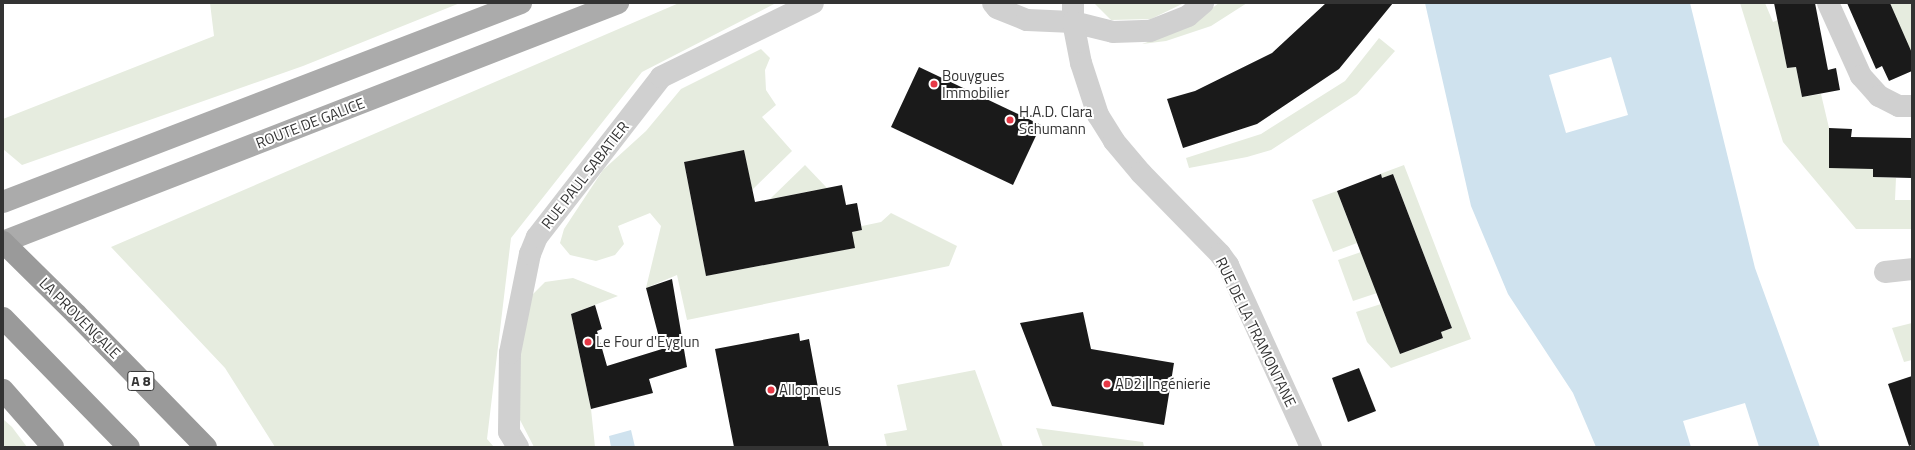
<!DOCTYPE html>
<meta charset="utf-8">
<style>
body{margin:0}
#map{position:relative;width:1915px;height:450px;overflow:hidden;background:#fff;font-family:"Titillium Web",sans-serif}
div>[style]{position:absolute}
[style*='--x']{left:calc(var(--x)*1px);top:calc(var(--y)*1px);width:calc(var(--w)*1px);rotate:calc(var(--a)*1deg)}
.green>*{inset:0;background:#e6ecdf}
.water>*{inset:0;background:#cfe2ee}
.pier>*{inset:0;background:#fff}
.building>*{inset:0;background:#1a1a1a}
.minor>*{height:22px;margin:-11px;padding:0 11px;transform-origin:11px;border-radius:11px;background:#d0d0d0}
.major>*{height:22px;margin:-11px;padding:0 11px;transform-origin:11px;border-radius:11px;background:#ababab}
.highway>*{height:22px;margin:-11px;padding:0 11px;transform-origin:11px;border-radius:11px;background:#9a9a9a}
.highway-bridge>*{height:22px;margin:-11px;padding:0 11px;transform-origin:11px;border-radius:11px;background:#9a9a9a}
.dots>*{width:11px;height:11px;translate:-50% -50%;box-sizing:border-box;border:2px solid #fff;border-radius:50%}
span{translate:-50% -50%;white-space:nowrap;text-align:center;line-height:1.15;-webkit-text-stroke:4px #fff;paint-order:stroke}
.shield-label span{padding:1px 3px;background:#fff;border:1px solid;border-radius:3px;-webkit-text-stroke-width:0}
.shield-label{font-size:14px;color:#333;font-weight:700}
.poi-label{font-size:15px;color:#333}
.left{translate:0 -50%;text-align:left}
.street-label{font-size:15px;color:#333}
.frame{position:absolute;inset:0;border:4px solid #333;pointer-events:none}
</style>
<div id="map">
<div class="green">
<div style="clip-path:polygon(210px 3px,460px 3px,303px 66px,22px 165px,3px 149px,3px 119px,214px 36px)"></div>
<div style="clip-path:polygon(679px 3px,776px 3px,642px 72px,511px 238px,487px 439px,494px 447px,275px 447px,225px 368px,111px 247px)"></div>
<div style="clip-path:polygon(1094px 3px,1184px 3px,1151px 19px,1111px 20px)"></div>
<div style="clip-path:polygon(1219px 3px,1247px 3px,1211px 26px,1166px 41px,1142px 44px,1168px 35px,1197px 19px)"></div>
<div style="clip-path:polygon(1740px 3px,1765px 3px,1773px 22px,1778px 20px,1787px 68px,1796px 67px,1802px 97px,1821px 94px,1829px 128px,1829px 168px,1874px 167px,1873px 177px,1896px 178px,1895px 200px,1912px 200px,1912px 229px,1856px 229px,1783px 142px)"></div>
<div style="clip-path:polygon(1890px 3px,1912px 3px,1912px 67px)"></div>
<div style="clip-path:polygon(1379px 38px,1395px 51px,1357px 94px,1271px 150px,1247px 157px,1189px 168px,1186px 158px,1261px 134px,1345px 81px)"></div>
<div style="clip-path:polygon(761px 49px,770px 58px,765px 70px,766px 90px,776px 105px,762px 117px,792px 151px,752px 190px,744px 151px,684px 162px,706px 276px,854px 248px,852px 232px,862px 230px,862px 226px,881px 222px,891px 213px,957px 246px,949px 266px,687px 320px,677px 275px,646px 288px,661px 226px,650px 213px,618px 226px,624px 244px,615px 255px,596px 261px,570px 255px,560px 243px,564px 229px,603px 170px,646px 131px,681px 89px)"></div>
<div style="clip-path:polygon(805px 165px,827px 188px,770px 199px)"></div>
<div style="clip-path:polygon(1404px 165px,1471px 339px,1391px 368px,1367px 342px,1356px 312px,1381px 304px,1400px 354px,1443px 338px,1441px 332px,1452px 328px,1393px 174px,1382px 178px,1380px 174px)"></div>
<div style="clip-path:polygon(1337px 191px,1357px 243px,1333px 252px,1312px 200px)"></div>
<div style="clip-path:polygon(1361px 252px,1377px 293px,1353px 301px,1338px 260px)"></div>
<div style="clip-path:polygon(573px 278px,618px 296px,571px 314px,591px 409px,595px 447px,534px 447px,519px 418px,520px 346px,530px 297px,545px 282px)"></div>
<div style="clip-path:polygon(1912px 323px,1912px 360px,1904px 362px,1892px 328px)"></div>
<div style="clip-path:polygon(975px 370px,1003px 447px,887px 447px,884px 434px,907px 430px,897px 385px)"></div>
<div style="clip-path:polygon(3px 419px,12px 427px,27px 447px,3px 447px)"></div>
<div style="clip-path:polygon(1036px 428px,1143px 442px,1144px 447px,1043px 447px)"></div>
</div>
<div class="water">
<div style="clip-path:polygon(1425px 3px,1690px 3px,1755px 268px,1820px 447px,1596px 447px,1573px 393px,1508px 294px,1471px 206px)"></div>
<div style="clip-path:polygon(631px 430px,635px 447px,611px 447px,609px 436px)"></div>
</div>
<div class="pier">
<div style="clip-path:polygon(1611px 57px,1628px 115px,1566px 133px,1549px 75px)"></div>
<div style="clip-path:polygon(1745px 403px,1759px 447px,1691px 447px,1683px 421px)"></div>
</div>
<div class="building">
<div style="clip-path:polygon(1326px 3px,1393px 3px,1339px 69px,1257px 124px,1183px 148px,1167px 99px,1195px 91px,1272px 53px)"></div>
<div style="clip-path:polygon(1774px 3px,1815px 3px,1828px 70px,1836px 68px,1840px 90px,1802px 97px,1796px 67px,1787px 68px)"></div>
<div style="clip-path:polygon(1847px 3px,1890px 3px,1912px 53px,1912px 71px,1889px 81px,1882px 66px,1876px 69px)"></div>
<div style="clip-path:polygon(919px 67px,1041px 125px,1013px 185px,891px 127px)"></div>
<div style="clip-path:polygon(1829px 128px,1852px 129px,1851px 137px,1912px 138px,1912px 178px,1873px 177px,1873px 169px,1829px 168px)"></div>
<div style="clip-path:polygon(744px 150px,755px 202px,842px 185px,846px 205px,857px 203px,862px 230px,852px 232px,855px 248px,706px 276px,684px 162px)"></div>
<div style="clip-path:polygon(1381px 174px,1382px 178px,1393px 174px,1452px 328px,1441px 332px,1443px 338px,1400px 354px,1337px 191px)"></div>
<div style="clip-path:polygon(672px 279px,687px 367px,649px 379px,653px 393px,591px 409px,571px 314px,595px 305px,602px 329px,597px 331px,607px 366px,662px 349px,646px 288px)"></div>
<div style="clip-path:polygon(1083px 312px,1091px 349px,1174px 363px,1164px 425px,1052px 406px,1020px 323px)"></div>
<div style="clip-path:polygon(799px 333px,800px 341px,809px 339px,829px 447px,734px 447px,715px 349px)"></div>
<div style="clip-path:polygon(1359px 368px,1376px 411px,1348px 422px,1332px 378px)"></div>
<div style="clip-path:polygon(1912px 376px,1912px 445px,1909px 446px,1888px 384px)"></div>
</div>
<div class="minor">
<div style="--x:993;--y:3;--w:6;--a:51"></div>
<div style="--x:997;--y:8;--w:32;--a:22"></div>
<div style="--x:1027;--y:20;--w:46;--a:2.5"></div>
<div style="--x:1073;--y:22;--w:41;--a:14"></div>
<div style="--x:1113;--y:32;--w:37;--a:-2"></div>
<div style="--x:1150;--y:31;--w:41;--a:-21.5"></div>
<div style="--x:1188;--y:16;--w:20;--a:-41"></div>
<div style="--x:1073;--y:3;--w:19;--a:90"></div>
<div style="--x:1073;--y:22;--w:42;--a:79"></div>
<div style="--x:1081;--y:63;--w:55;--a:71.9"></div>
<div style="--x:1098;--y:115;--w:31;--a:58"></div>
<div style="--x:1114;--y:141;--w:42;--a:49.8"></div>
<div style="--x:1141;--y:173;--w:113;--a:45.7"></div>
<div style="--x:1220;--y:254;--w:14;--a:54"></div>
<div style="--x:1228;--y:265;--w:200;--a:65.5"></div>
<div style="--x:1828;--y:3;--w:80;--a:65.7"></div>
<div style="--x:1861;--y:76;--w:27;--a:48"></div>
<div style="--x:1879;--y:96;--w:22;--a:27"></div>
<div style="--x:1899;--y:106;--w:13;--a:0"></div>
<div style="--x:1885;--y:272;--w:27;--a:-6"></div>
<div style="--x:518;--y:447;--w:17;--a:-121"></div>
<div style="--x:509;--y:432;--w:79;--a:-89.3"></div>
<div style="--x:510;--y:353;--w:101;--a:-78.6"></div>
<div style="--x:530;--y:254;--w:18;--a:-68"></div>
<div style="--x:537;--y:237;--w:202;--a:-52.2"></div>
<div style="--x:661;--y:77;--w:169;--a:-26"></div>
</div>
<div class="major">
<div style="--x:3;--y:202;--w:555;--a:-21.02"></div>
<div style="--x:3;--y:242;--w:660;--a:-21.24"></div>
</div>
<div class="highway">
<div style="--x:76;--y:314;--w:186;--a:45.7"></div>
<div style="--x:3;--y:318;--w:180;--a:45.7"></div>
<div style="--x:3;--y:390;--w:76;--a:48.7"></div>
</div>
<div class="highway-bridge">
<div style="--x:3;--y:242;--w:103;--a:44.6"></div>
</div>
<div class="dots">
<div style="left:934px;top:84px;background:#e63946"></div>
<div style="left:1010px;top:120px;background:#e63946"></div>
<div style="left:588px;top:342px;background:#e63946"></div>
<div style="left:1107px;top:384px;background:#e63946"></div>
<div style="left:771px;top:390px;background:#e63946"></div>
</div>
<div class="shield-label">
<span style="left:141px;top:381px">A 8</span>
</div>
<div class="poi-label">
<span class="left" style="left:942px;top:84px">Bouygues<br>Immobilier</span>
<span class="left" style="left:1019px;top:120px">H.A.D. Clara<br>Schumann</span>
<span class="left" style="left:596px;top:342px">Le Four d'Eyglun</span>
<span class="left" style="left:1115px;top:384px">AD2i Ingénierie</span>
<span class="left" style="left:779px;top:390px">Allopneus</span>
</div>
<div class="street-label">
<span style="left:310px;top:123px;rotate:-21deg">ROUTE DE GALICE</span>
<span style="left:585px;top:175px;rotate:-52deg">RUE PAUL SABATIER</span>
<span style="left:80px;top:318px;rotate:45deg">LA PROVENÇALE</span>
<span style="left:1256px;top:332px;rotate:64deg">RUE DE LA TRAMONTANE</span>
</div>
<div class="frame"></div>
</div>
